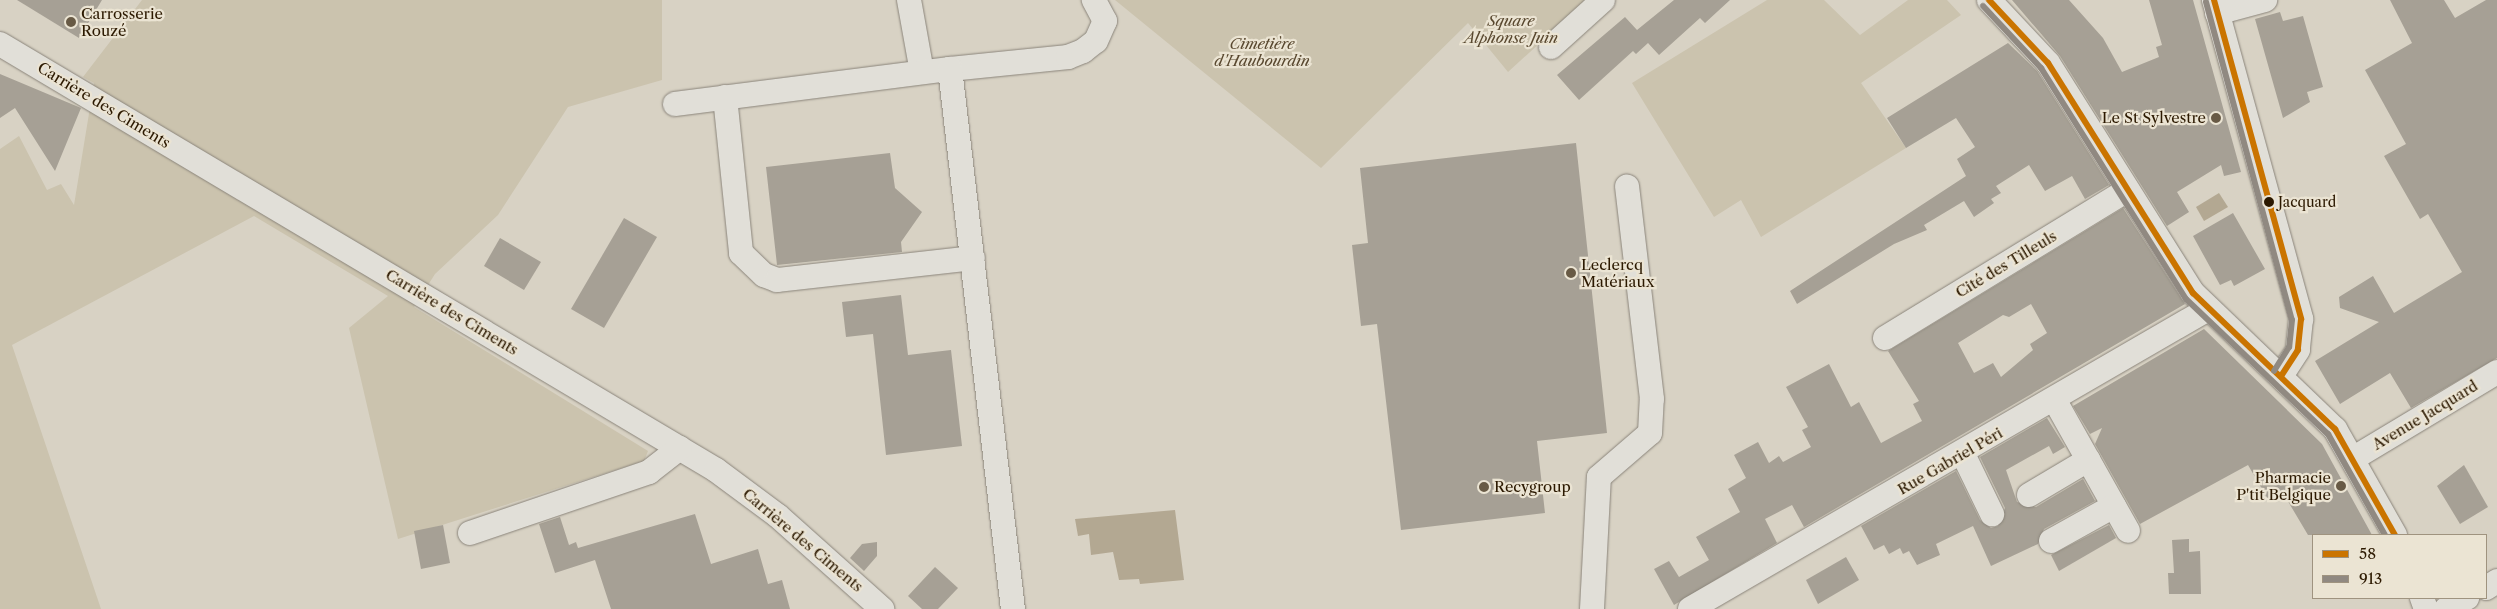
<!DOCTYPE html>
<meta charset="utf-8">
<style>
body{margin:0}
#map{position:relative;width:2497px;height:609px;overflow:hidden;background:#d8d2c4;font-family:"Libre Caslon Text",serif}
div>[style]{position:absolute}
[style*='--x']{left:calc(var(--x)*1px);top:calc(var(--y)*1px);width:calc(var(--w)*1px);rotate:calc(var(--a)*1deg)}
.green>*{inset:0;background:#cbc3ae}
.water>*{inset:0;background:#b3a892}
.building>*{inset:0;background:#a6a095}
.roads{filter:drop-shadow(0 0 1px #8a847a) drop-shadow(0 0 1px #8a847a)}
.minor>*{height:24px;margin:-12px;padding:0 12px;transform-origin:12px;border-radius:12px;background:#e1dfd8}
.bus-1>*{height:6px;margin:-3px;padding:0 3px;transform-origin:3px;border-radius:3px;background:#ca7400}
.bus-2>*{height:6px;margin:-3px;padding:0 3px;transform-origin:3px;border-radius:3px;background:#908981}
.dots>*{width:14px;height:14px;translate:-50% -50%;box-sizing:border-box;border:2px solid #ebe4d3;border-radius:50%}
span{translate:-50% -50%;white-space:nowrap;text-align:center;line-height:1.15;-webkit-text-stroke:4.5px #ebe4d3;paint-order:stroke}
.bus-label{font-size:14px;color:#2c1900}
.left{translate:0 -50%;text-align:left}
.poi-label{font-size:15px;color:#2c1900}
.right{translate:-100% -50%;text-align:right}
.park-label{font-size:15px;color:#59482f;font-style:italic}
.street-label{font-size:15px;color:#2c1900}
.legend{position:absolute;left:2312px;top:534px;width:175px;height:65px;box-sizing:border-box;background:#ebe4d3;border:1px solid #9f937f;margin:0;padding:6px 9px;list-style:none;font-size:15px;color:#2c1900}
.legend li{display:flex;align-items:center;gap:10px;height:25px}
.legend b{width:25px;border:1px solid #9f937f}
</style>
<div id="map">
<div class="green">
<div style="clip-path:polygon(142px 0,662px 0,662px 80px,568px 107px,498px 215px,435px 274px,414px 307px,648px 451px,644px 461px,398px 539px,349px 328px,388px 296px,254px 216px,12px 345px,101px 609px,0 609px,0 149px,19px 136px,47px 190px,61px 184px,74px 205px,94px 83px,83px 77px)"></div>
<div style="clip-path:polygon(1115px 0,1587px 0,1508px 72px,1468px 23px,1321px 168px)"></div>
<div style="clip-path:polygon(1767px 0,1824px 0,1860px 35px,1908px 0,1947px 0,1961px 15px,1861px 83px,1906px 148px,1761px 237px,1741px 200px,1714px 217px,1632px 83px)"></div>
</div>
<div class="water">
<div style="clip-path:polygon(2219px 193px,2228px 207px,2204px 221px,2196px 207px)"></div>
<div style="clip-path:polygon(1175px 510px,1184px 580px,1140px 584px,1139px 579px,1119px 580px,1113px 552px,1091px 555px,1089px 534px,1078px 536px,1075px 519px)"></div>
</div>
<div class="building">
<div style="clip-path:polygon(17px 0,102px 0,79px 38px)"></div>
<div style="clip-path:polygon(1674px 0,1730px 0,1705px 23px,1700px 18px,1659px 55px,1648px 43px,1636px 54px,1633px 51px,1579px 100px,1557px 75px,1625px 17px,1637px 30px)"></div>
<div style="clip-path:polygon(2012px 0,2069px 0,2103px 38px,2122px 72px,2159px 57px,2156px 47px,2162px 45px,2149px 0,2193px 0,2241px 172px,2224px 176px,2221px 165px,2177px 192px,2189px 212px,2167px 226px,2060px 56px)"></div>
<div style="clip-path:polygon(2390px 0,2444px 0,2455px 18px,2486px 0,2497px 0,2497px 358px,2411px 408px,2390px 373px,2340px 404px,2315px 361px,2379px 322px,2340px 308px,2339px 297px,2373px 276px,2394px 313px,2462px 272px,2428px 214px,2420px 219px,2384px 156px,2406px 144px,2365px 70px,2412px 43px)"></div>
<div style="clip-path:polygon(2280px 12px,2283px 21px,2303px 16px,2323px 87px,2307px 92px,2310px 102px,2283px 118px,2255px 19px)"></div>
<div style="clip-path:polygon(2008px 43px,2037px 71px,2109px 185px,2085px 199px,2072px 176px,2045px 191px,2029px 165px,1996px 186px,2001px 193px,1991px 199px,1994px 203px,1974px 217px,1964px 201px,1924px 225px,1927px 230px,1894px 244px,1797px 304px,1790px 291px,1966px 176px,1957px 159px,1975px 147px,1956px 118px,1906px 148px,1887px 118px)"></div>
<div style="clip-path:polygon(0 74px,81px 108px,55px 171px,15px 108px,0 118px)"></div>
<div style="clip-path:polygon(1576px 143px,1607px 433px,1537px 441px,1545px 513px,1401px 530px,1377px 324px,1361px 326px,1352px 245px,1368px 243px,1360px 168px)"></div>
<div style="clip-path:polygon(890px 153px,895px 188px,922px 212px,901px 242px,902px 252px,777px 265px,766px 167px)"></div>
<div style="clip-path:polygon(evenodd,2123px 208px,2185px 304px,1804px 527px,1792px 505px,1765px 519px,1777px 543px,1674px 605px,1654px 569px,1669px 561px,1679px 577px,1709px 560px,1696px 537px,1740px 512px,1728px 489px,1746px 478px,1734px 455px,1758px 442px,1769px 463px,1779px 456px,1783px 462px,1811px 447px,1802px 430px,1808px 427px,1786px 387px,1829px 364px,1851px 407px,1859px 402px,1881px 443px,1922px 421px,1913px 404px,1919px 401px,1888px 351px,2123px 208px,2031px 304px,2047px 333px,2030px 344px,2033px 350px,2001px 377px,1993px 363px,1974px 373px,1958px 343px,2003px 315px,2009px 317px,2031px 304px)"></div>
<div style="clip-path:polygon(2233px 213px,2265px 269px,2234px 286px,2231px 280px,2220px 285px,2193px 236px)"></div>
<div style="clip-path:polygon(624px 218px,657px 237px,604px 328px,571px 309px)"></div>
<div style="clip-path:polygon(500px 238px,541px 262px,524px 290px,484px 266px)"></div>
<div style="clip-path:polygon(901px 295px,908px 355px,951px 350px,962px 446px,886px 455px,873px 334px,846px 337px,842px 302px)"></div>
<div style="clip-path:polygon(2204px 329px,2322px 444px,2372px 535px,2308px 535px,2286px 498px,2269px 501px,2248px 465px,2140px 524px,2095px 444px,2102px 428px,2090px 434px,2073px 406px)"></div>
<div style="clip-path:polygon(2047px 418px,2065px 447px,2053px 454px,2049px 446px,2006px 470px,2017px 502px,2036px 507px,2083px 479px,2095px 501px,2044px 529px,2038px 544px,1991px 566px,1973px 526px,1936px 544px,1940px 555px,1917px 565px,1909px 551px,1903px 554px,1900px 548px,1889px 554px,1884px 545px,1874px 550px,1861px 526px,1956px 471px,1980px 520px,1991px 528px,1998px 526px,2005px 508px,1980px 457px)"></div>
<div style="clip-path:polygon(2464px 465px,2488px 507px,2460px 524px,2437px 486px)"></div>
<div style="clip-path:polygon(695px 514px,711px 564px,758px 549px,768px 584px,782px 580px,790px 609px,611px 609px,595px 560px,555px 573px,539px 524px,560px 517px,569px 545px,576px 542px,578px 548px)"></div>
<div style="clip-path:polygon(443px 525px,450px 563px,421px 569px,414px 531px)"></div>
<div style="clip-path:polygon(2109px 525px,2116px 538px,2059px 571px,2051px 555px)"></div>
<div style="clip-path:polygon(2189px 539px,2189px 552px,2200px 551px,2201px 594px,2169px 594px,2168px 573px,2174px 573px,2172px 540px)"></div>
<div style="clip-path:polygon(877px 542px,877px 556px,864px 571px,850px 558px,862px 544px)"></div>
<div style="clip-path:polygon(1846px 557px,1859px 580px,1818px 604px,1806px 580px)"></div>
<div style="clip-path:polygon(935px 567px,958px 588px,938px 609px,922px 609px,908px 596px)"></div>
</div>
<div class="roads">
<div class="minor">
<div style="--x:909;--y:0;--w:73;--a:79.8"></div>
<div style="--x:1989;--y:0;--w:86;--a:46.9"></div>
<div style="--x:2048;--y:63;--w:272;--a:57.8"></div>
<div style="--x:2193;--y:293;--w:197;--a:43.8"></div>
<div style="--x:2335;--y:429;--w:122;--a:60.5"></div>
<div style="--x:2214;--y:0;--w:331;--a:74.7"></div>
<div style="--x:2301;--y:319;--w:31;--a:96"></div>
<div style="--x:2298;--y:350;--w:31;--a:123"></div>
<div style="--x:2217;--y:13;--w:50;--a:-15.2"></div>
<div style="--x:0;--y:44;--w:833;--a:30.75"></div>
<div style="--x:716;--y:470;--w:77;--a:36.6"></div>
<div style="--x:778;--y:516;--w:140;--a:41.8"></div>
<div style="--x:1551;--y:47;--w:70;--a:-42.1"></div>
<div style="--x:950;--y:69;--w:119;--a:-5.8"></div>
<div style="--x:1068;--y:57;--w:16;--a:-22"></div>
<div style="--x:1083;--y:51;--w:16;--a:-38"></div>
<div style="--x:1096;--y:41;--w:22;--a:-66"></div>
<div style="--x:1105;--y:21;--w:24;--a:-118"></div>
<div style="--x:725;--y:97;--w:157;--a:84.1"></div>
<div style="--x:741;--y:253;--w:32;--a:44"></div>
<div style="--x:764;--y:275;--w:14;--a:21"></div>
<div style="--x:777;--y:280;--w:197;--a:-6.4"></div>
<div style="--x:675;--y:104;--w:277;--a:-7.3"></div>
<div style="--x:950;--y:69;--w:544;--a:83.35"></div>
<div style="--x:1885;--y:338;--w:284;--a:-31.4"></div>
<div style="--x:2054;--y:399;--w:151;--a:60.7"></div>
<div style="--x:1963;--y:454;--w:67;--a:64.2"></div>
<div style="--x:2354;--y:458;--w:167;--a:-31"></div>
<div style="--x:2029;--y:495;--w:69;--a:-30.7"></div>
<div style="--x:470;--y:533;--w:189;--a:-18.8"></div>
<div style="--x:649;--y:472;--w:39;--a:-38"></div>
<div style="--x:2051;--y:541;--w:72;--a:-29.1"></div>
<div style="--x:2486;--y:588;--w:13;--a:-32"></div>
<div style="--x:2422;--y:598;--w:12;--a:70"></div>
<div style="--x:1592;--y:609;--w:132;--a:-87"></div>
<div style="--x:1599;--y:477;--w:67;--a:-40.8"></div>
<div style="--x:1650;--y:433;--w:34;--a:-87"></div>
<div style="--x:1652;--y:399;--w:214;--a:-96.7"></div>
<div style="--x:1690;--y:609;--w:599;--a:-30.08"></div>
<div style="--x:2446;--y:609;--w:24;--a:-28"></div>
</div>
</div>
<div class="bus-1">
<div style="--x:1989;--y:0;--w:86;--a:46.9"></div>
<div style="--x:2048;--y:63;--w:272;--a:57.8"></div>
<div style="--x:2193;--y:293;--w:197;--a:43.8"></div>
<div style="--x:2335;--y:429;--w:122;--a:60.5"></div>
<div style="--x:2214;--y:0;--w:331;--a:74.7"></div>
<div style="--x:2301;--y:319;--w:31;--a:96"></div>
<div style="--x:2298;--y:350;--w:31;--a:123"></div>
</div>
<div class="bus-2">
<div style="--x:2206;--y:2;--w:329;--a:74.9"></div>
<div style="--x:2292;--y:320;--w:27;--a:96"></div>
<div style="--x:2289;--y:347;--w:28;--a:122"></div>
<div style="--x:1983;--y:6;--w:85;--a:46.9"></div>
<div style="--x:2041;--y:68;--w:273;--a:57.9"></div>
<div style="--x:2186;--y:299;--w:196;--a:43.6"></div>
<div style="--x:2328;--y:434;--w:116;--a:60.6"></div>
</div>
<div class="dots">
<div style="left:71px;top:22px;background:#685a45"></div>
<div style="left:2216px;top:118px;background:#685a45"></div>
<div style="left:2269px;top:202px;background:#2c1900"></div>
<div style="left:1571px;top:273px;background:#685a45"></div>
<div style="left:2341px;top:486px;background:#685a45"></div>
<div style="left:1484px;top:487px;background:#685a45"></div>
</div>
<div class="bus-label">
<span class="left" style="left:2278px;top:202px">Jacquard</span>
</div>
<div class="poi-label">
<span class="left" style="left:81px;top:22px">Carrosserie<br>Rouzé</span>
<span class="right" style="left:2206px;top:118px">Le St Sylvestre</span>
<span class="left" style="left:1581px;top:273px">Leclercq<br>Matériaux</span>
<span class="right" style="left:2331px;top:486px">Pharmacie<br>P'tit Belgique</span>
<span class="left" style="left:1494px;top:487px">Recygroup</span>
</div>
<div class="park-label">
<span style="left:1511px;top:29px">Square<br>Alphonse Juin</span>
<span style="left:1262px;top:52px">Cimetière<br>d'Haubourdin</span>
</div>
<div class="street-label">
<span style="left:104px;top:105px;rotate:31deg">Carrière des Ciments</span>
<span style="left:2006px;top:264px;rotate:-31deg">Cité des Tilleuls</span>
<span style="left:452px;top:312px;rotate:31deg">Carrière des Ciments</span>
<span style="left:2425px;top:415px;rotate:-31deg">Avenue Jacquard</span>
<span style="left:1950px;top:461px;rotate:-30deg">Rue Gabriel Péri</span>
<span style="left:803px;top:540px;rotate:40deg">Carrière des Ciments</span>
</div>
<ul class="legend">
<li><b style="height:6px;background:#ca7400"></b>58</li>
<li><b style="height:6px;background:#908981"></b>913</li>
</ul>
</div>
